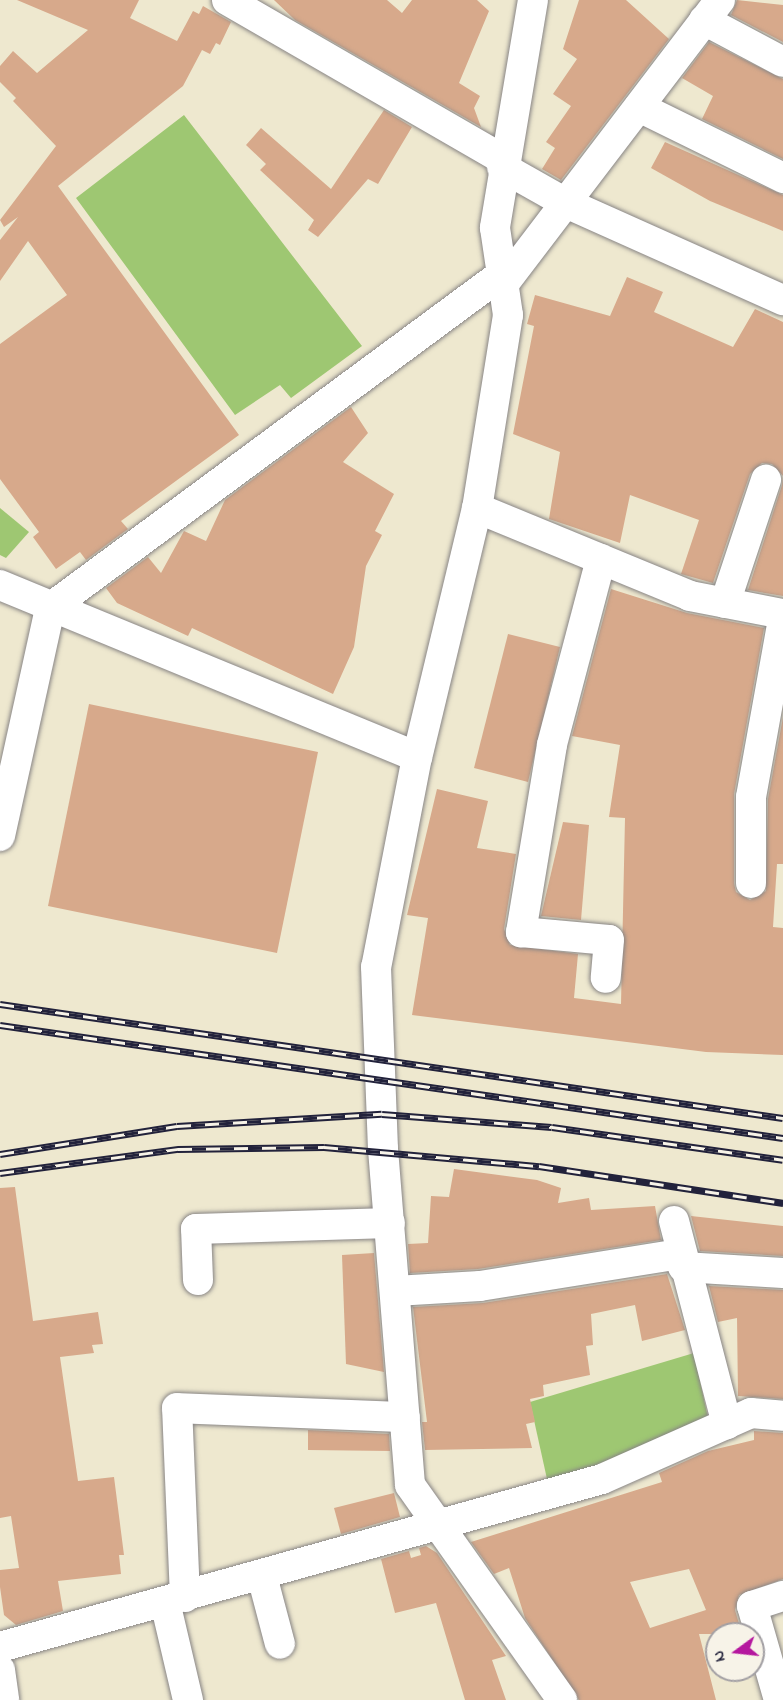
<!DOCTYPE html>
<style>
body{margin:0}
#map{position:relative;width:783px;height:1700px;overflow:hidden;background:#eee8cf;font-family:"Indie Flower",sans-serif}
div>[style]{position:absolute}
[style*='--x']{left:calc(var(--x)*1px);top:calc(var(--y)*1px);width:calc(var(--w)*1px);rotate:calc(var(--a)*1deg)}
.green>*{inset:0;background:#9ec772}
.building>*{inset:0;background:#d7a98b}
.roads{filter:drop-shadow(0 0 2px #888585) drop-shadow(0 0 2px #888585)}
.minor>*{height:30px;margin:-15px;padding:0 15px;transform-origin:15px;border-radius:15px;background:#fff}
.rail>*{height:7px;margin-top:-3.5px;transform-origin:0;background:repeating-linear-gradient(90deg,#f7f3e8 0 14px,#22223b 0 28px);box-sizing:border-box;border-block:2px solid #22223b}
span{translate:-50% -50%;white-space:nowrap;text-align:center;line-height:1.15;-webkit-text-stroke:4.5px #f7f3e8;paint-order:stroke}
.north{position:absolute;left:705px;top:1622px;width:60px;height:60px;box-sizing:border-box;background:#f7f3e8;border:2px solid #a29fa3;border-radius:50%;rotate:255deg;font-size:16px;font-weight:700;line-height:24px;text-align:center;color:#22223b}
.north::after{content:'';display:block;margin:auto;width:21px;height:27px;background:#b5179e;clip-path:polygon(50% 0,100% 100%,50% 72%,0 100%)}
</style>
<div id="map">
<div class="green">
<div style="clip-path:polygon(184px 115px,362px 346px,291px 398px,280px 385px,235px 415px,76px 198px)"></div>
<div style="clip-path:polygon(0 508px,29px 532px,6px 558px,0 555px)"></div>
<div style="clip-path:polygon(694px 1353px,708px 1418px,605px 1463px,547px 1479px,530px 1402px)"></div>
</div>
<div class="building">
<div style="clip-path:polygon(17px 0,139px 0,130px 18px,177px 41px,193px 11px,199px 14px,203px 6px,231px 22px,220px 45px,216px 43px,210px 54px,202px 50px,183px 86px,58px 186px,239px 435px,121px 521px,128px 529px,86px 560px,80px 552px,56px 569px,33px 537px,39px 532px,0 479px,0 344px,67px 295px,28px 241px,0 281px,0 240px,18px 217px,4px 227px,0 220px,56px 146px,13px 101px,16px 98px,0 82px,0 66px,13px 51px,37px 73px,88px 30px)"></div>
<div style="clip-path:polygon(274px 0,387px 0,402px 13px,412px 0,477px 0,489px 11px,459px 83px,480px 96px,474px 108px,481px 127px,295px 20px)"></div>
<div style="clip-path:polygon(579px 0,626px 0,669px 39px,561px 180px,542px 169px,555px 148px,546px 142px,571px 106px,553px 94px,577px 59px,563px 49px)"></div>
<div style="clip-path:polygon(737px 0,783px 5px,783px 42px,731px 15px)"></div>
<div style="clip-path:polygon(709px 42px,783px 79px,783px 159px,702px 119px,713px 96px,682px 78px)"></div>
<div style="clip-path:polygon(384px 110px,412px 127px,378px 184px,368px 179px,318px 237px,308px 230px,314px 220px,260px 170px,266px 164px,246px 145px,261px 128px,331px 189px)"></div>
<div style="clip-path:polygon(665px 142px,783px 195px,783px 231px,710px 201px,651px 168px)"></div>
<div style="clip-path:polygon(627px 277px,663px 292px,654px 312px,733px 347px,755px 309px,783px 322px,783px 596px,748px 590px,782px 485px,783px 476px,772px 464px,762px 463px,750px 474px,713px 583px,681px 574px,699px 520px,630px 495px,620px 543px,549px 519px,560px 452px,513px 434px,534px 326px,527px 324px,535px 295px,610px 316px)"></div>
<div style="clip-path:polygon(351px 407px,368px 433px,343px 462px,394px 494px,375px 531px,382px 535px,366px 566px,354px 647px,333px 694px,192px 628px,188px 636px,117px 603px,106px 588px,148px 557px,161px 573px,184px 531px,206px 541px,225px 500px)"></div>
<div style="clip-path:polygon(611px 589px,687px 613px,764px 628px,734px 794px,734px 883px,736px 892px,750px 900px,766px 891px,768px 799px,783px 717px,783px 864px,777px 864px,773px 927px,783px 928px,783px 1055px,706px 1052px,412px 1015px,428px 918px,407px 915px,437px 789px,488px 801px,477px 848px,516px 854px,504px 929px,510px 945px,578px 954px,574px 998px,621px 1004px,625px 818px,609px 817px,620px 745px,572px 736px)"></div>
<div style="clip-path:polygon(508px 634px,560px 647px,528px 782px,474px 768px)"></div>
<div style="clip-path:polygon(89px 704px,318px 752px,277px 953px,48px 906px)"></div>
<div style="clip-path:polygon(563px 822px,589px 825px,581px 920px,541px 916px)"></div>
<div style="clip-path:polygon(454px 1169px,537px 1180px,561px 1188px,558px 1203px,589px 1198px,591px 1210px,655px 1206px,661px 1240px,478px 1269px,410px 1273px,408px 1244px,428px 1243px,431px 1196px,449px 1197px)"></div>
<div style="clip-path:polygon(15px 1187px,33px 1321px,98px 1312px,103px 1344px,92px 1345px,94px 1353px,60px 1357px,78px 1481px,114px 1477px,124px 1555px,119px 1555px,121px 1574px,58px 1581px,63px 1611px,16px 1625px,4px 1615px,0 1587px,0 1570px,19px 1568px,11px 1516px,0 1518px,0 1188px)"></div>
<div style="clip-path:polygon(691px 1216px,783px 1226px,783px 1256px,700px 1251px)"></div>
<div style="clip-path:polygon(374px 1253px,384px 1372px,346px 1364px,342px 1255px)"></div>
<div style="clip-path:polygon(667px 1274px,685px 1330px,642px 1341px,635px 1305px,591px 1314px,593px 1345px,586px 1346px,590px 1375px,543px 1385px,544px 1396px,530px 1399px,535px 1422px,526px 1424px,532px 1448px,425px 1450px,422px 1422px,427px 1422px,413px 1307px,483px 1303px)"></div>
<div style="clip-path:polygon(709px 1286px,783px 1290px,783px 1399px,738px 1396px,737px 1318px,718px 1322px)"></div>
<div style="clip-path:polygon(308px 1430px,389px 1434px,390px 1451px,308px 1450px)"></div>
<div style="clip-path:polygon(evenodd,754px 1431px,783px 1433px,783px 1579px,739px 1595px,735px 1610px,742px 1634px,699px 1634px,716px 1700px,579px 1700px,525px 1618px,509px 1568px,494px 1574px,471px 1542px,662px 1482px,659px 1473px,708px 1451px,754px 1440px,754px 1431px,689px 1569px,706px 1610px,650px 1628px,630px 1582px,689px 1569px)"></div>
<div style="clip-path:polygon(394px 1493px,400px 1517px,341px 1534px,334px 1508px)"></div>
<div style="clip-path:polygon(426px 1546px,437px 1553px,506px 1656px,492px 1660px,506px 1700px,465px 1700px,436px 1603px,395px 1613px,381px 1559px,409px 1551px,411px 1558px,421px 1555px,419px 1548px)"></div>
</div>
<div class="roads">
<div class="minor">
<div style="--x:227;--y:0;--w:320;--a:30"></div>
<div style="--x:533;--y:0;--w:231;--a:99.5"></div>
<div style="--x:495;--y:228;--w:88;--a:81.5"></div>
<div style="--x:508;--y:315;--w:195;--a:99.1"></div>
<div style="--x:477;--y:508;--w:256;--a:103.5"></div>
<div style="--x:417;--y:757;--w:214;--a:101"></div>
<div style="--x:376;--y:967;--w:182;--a:87.8"></div>
<div style="--x:383;--y:1149;--w:337;--a:85.4"></div>
<div style="--x:410;--y:1485;--w:263;--a:54.7"></div>
<div style="--x:704;--y:20;--w:89;--a:28"></div>
<div style="--x:639;--y:107;--w:161;--a:26.2"></div>
<div style="--x:502;--y:167;--w:73;--a:29.4"></div>
<div style="--x:566;--y:203;--w:238;--a:24.1"></div>
<div style="--x:506;--y:281;--w:353;--a:-52.7"></div>
<div style="--x:477;--y:508;--w:230;--a:22.4"></div>
<div style="--x:690;--y:596;--w:95;--a:11"></div>
<div style="--x:601;--y:559;--w:192;--a:104.8"></div>
<div style="--x:552;--y:745;--w:190;--a:99.4"></div>
<div style="--x:521;--y:932;--w:88;--a:5.2"></div>
<div style="--x:609;--y:940;--w:38;--a:95"></div>
<div style="--x:0;--y:585;--w:451;--a:22.4"></div>
<div style="--x:725;--y:603;--w:130;--a:-71.6"></div>
<div style="--x:0;--y:836;--w:233;--a:-77.6"></div>
<div style="--x:50;--y:608;--w:562;--a:-36.46"></div>
<div style="--x:751;--y:883;--w:86;--a:-90"></div>
<div style="--x:751;--y:797;--w:180;--a:-79.8"></div>
<div style="--x:674;--y:1221;--w:210;--a:75.4"></div>
<div style="--x:683;--y:1267;--w:100;--a:3.4"></div>
<div style="--x:198;--y:1280;--w:51;--a:-92.2"></div>
<div style="--x:196;--y:1229;--w:194;--a:-1.8"></div>
<div style="--x:395;--y:1291;--w:85;--a:-3.4"></div>
<div style="--x:480;--y:1286;--w:203;--a:-9.1"></div>
<div style="--x:262;--y:1576;--w:70;--a:75.2"></div>
<div style="--x:185;--y:1597;--w:189;--a:-92.4"></div>
<div style="--x:177;--y:1408;--w:228;--a:2.3"></div>
<div style="--x:165;--y:1602;--w:101;--a:76.8"></div>
<div style="--x:0;--y:1647;--w:625;--a:-15.59"></div>
<div style="--x:602;--y:1479;--w:163;--a:-23.9"></div>
<div style="--x:751;--y:1413;--w:32;--a:5"></div>
<div style="--x:0;--y:1670;--w:30;--a:82"></div>
<div style="--x:779;--y:1700;--w:98;--a:-106"></div>
<div style="--x:752;--y:1606;--w:33;--a:-18"></div>
</div>
</div>
<div class="rail">
<div style="--x:0;--y:1004;--w:791;--a:8.28"></div>
<div style="--x:0;--y:1025;--w:791;--a:8.21"></div>
<div style="--x:0;--y:1154;--w:179;--a:-9"></div>
<div style="--x:177;--y:1126;--w:205;--a:-3.4"></div>
<div style="--x:382;--y:1114;--w:170;--a:4.4"></div>
<div style="--x:552;--y:1127;--w:233;--a:8.1"></div>
<div style="--x:0;--y:1173;--w:180;--a:-7.7"></div>
<div style="--x:178;--y:1149;--w:146;--a:-0.8"></div>
<div style="--x:324;--y:1147;--w:216;--a:5.1"></div>
<div style="--x:539;--y:1166;--w:247;--a:8.6"></div>
</div>
<div class="north">N</div>
</div>
